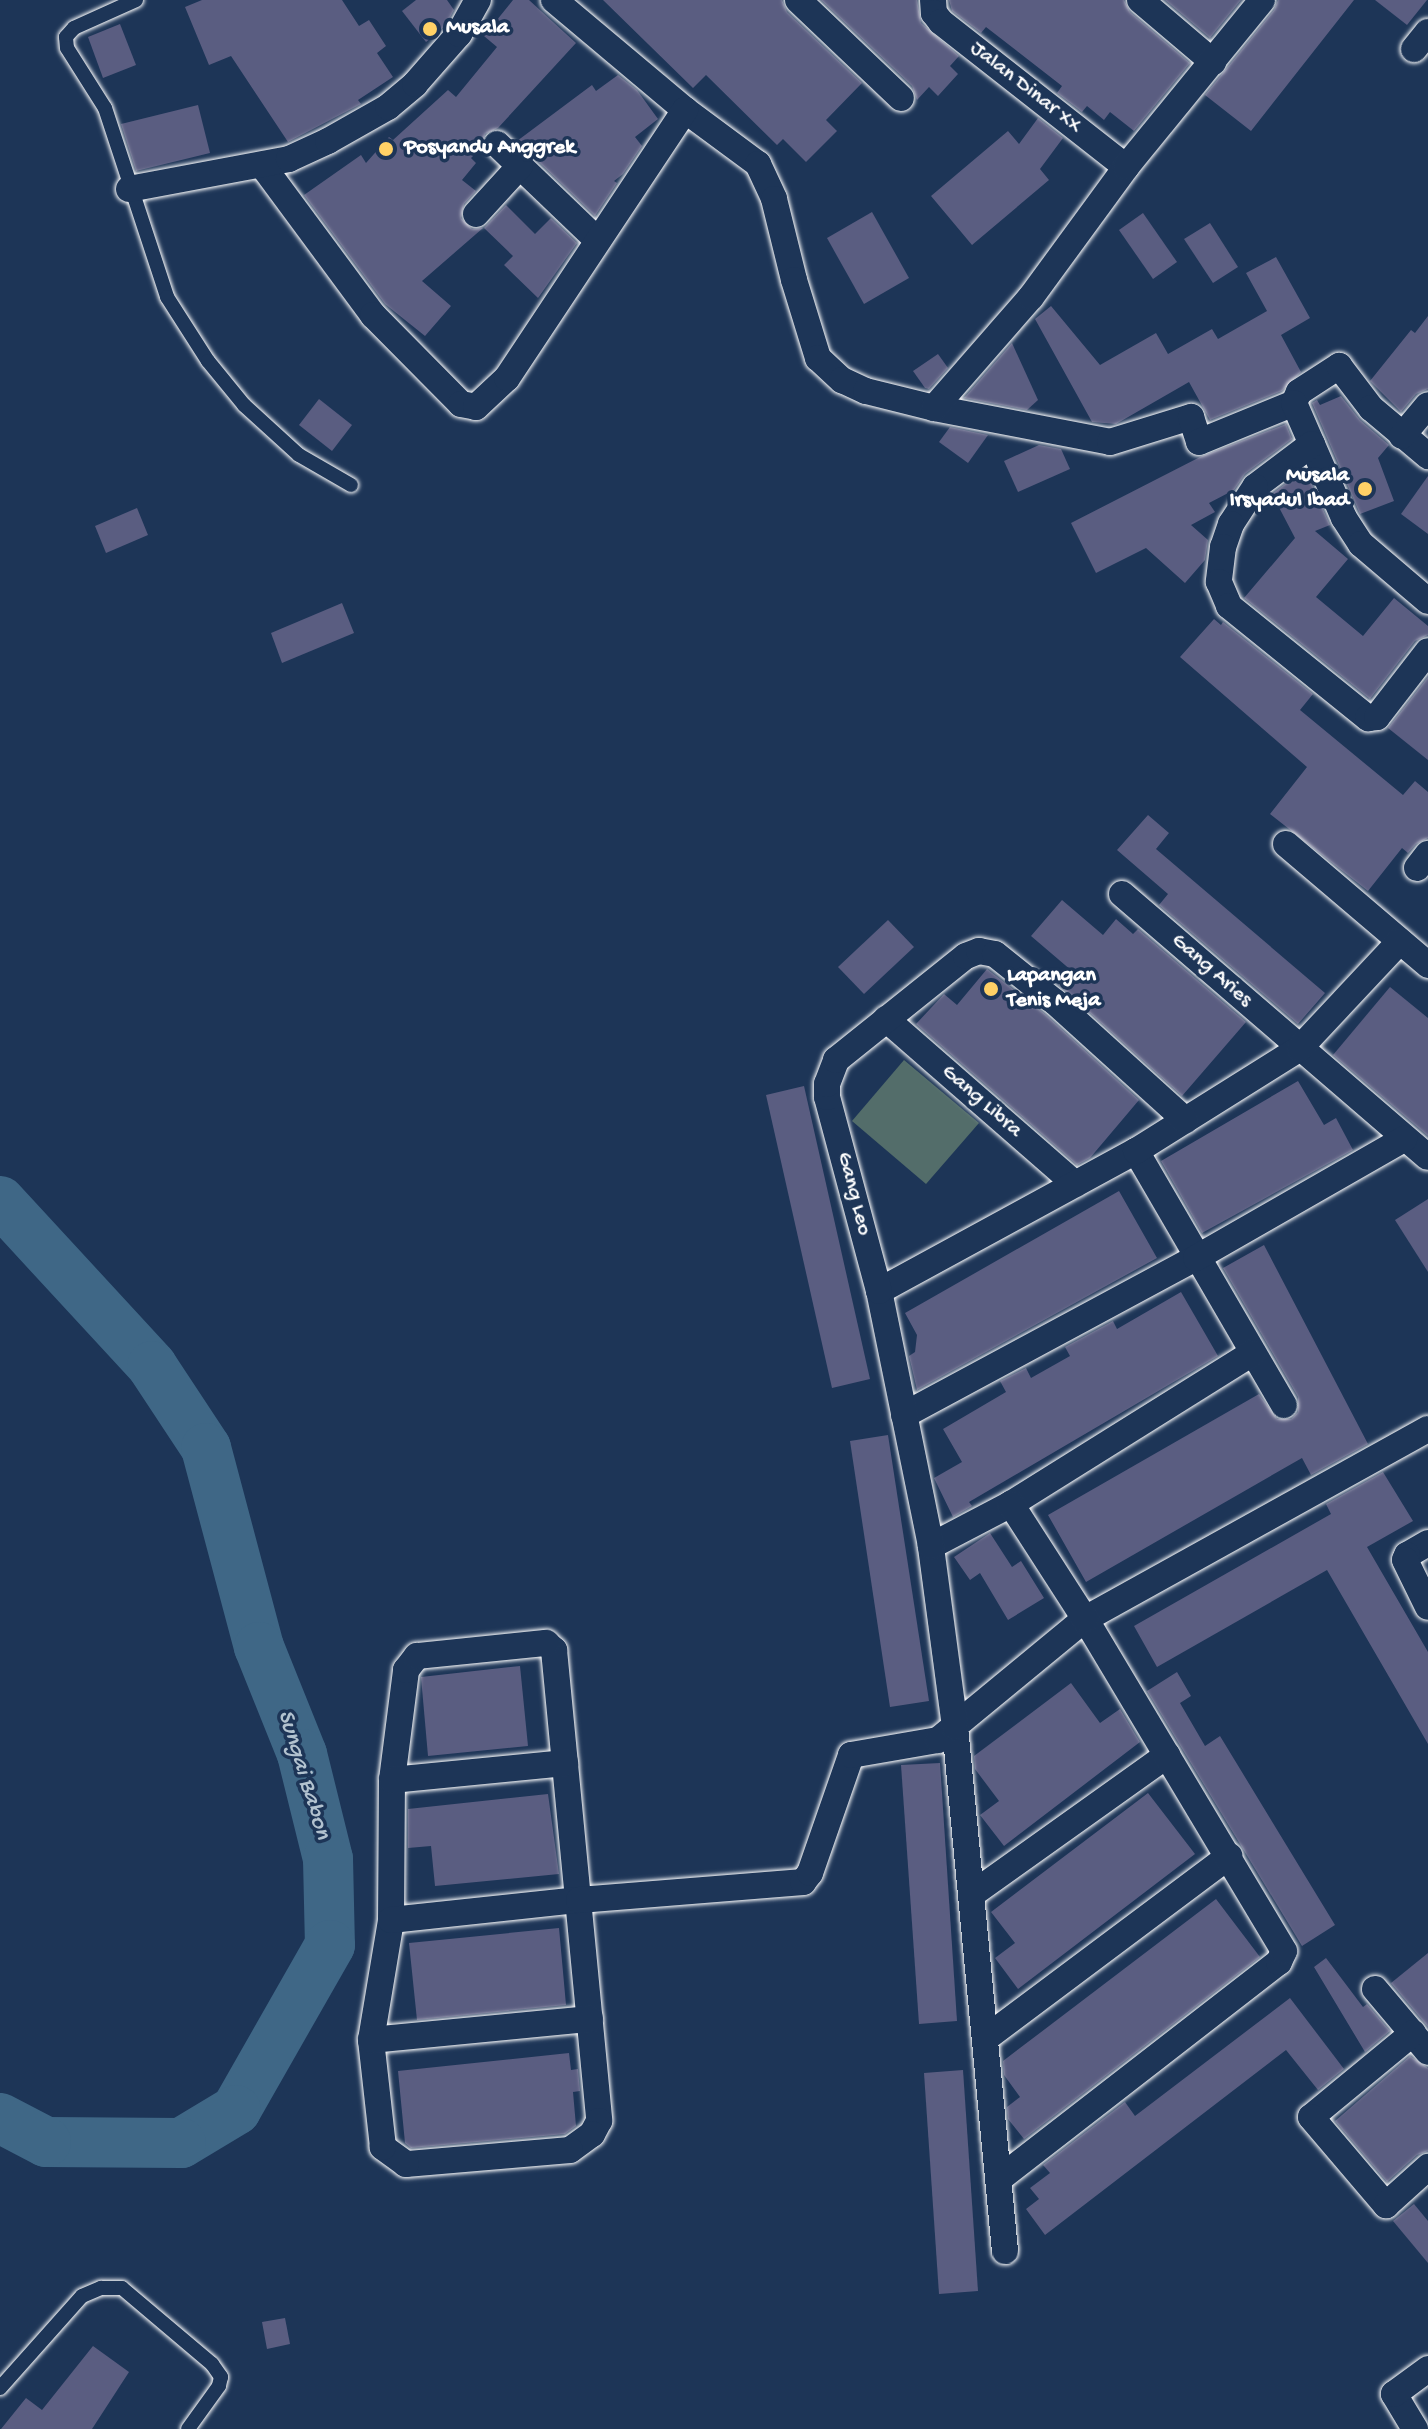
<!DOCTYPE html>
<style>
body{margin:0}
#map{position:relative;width:1428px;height:2429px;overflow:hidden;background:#1d3557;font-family:"Gochi Hand",sans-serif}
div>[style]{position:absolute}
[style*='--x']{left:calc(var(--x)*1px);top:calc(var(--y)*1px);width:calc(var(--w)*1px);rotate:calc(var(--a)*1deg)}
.green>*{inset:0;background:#536d6a}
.river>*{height:50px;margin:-25px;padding:0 25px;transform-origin:25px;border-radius:25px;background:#3f6786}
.building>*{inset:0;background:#5a5d81}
.roads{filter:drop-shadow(0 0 2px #fff) drop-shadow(0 0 2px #fff)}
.lane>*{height:14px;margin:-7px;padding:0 7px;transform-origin:7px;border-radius:7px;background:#1d3557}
.street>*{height:26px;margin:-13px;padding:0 13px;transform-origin:13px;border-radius:13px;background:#1d3557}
.dots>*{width:22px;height:22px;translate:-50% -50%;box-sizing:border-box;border:4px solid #1d3557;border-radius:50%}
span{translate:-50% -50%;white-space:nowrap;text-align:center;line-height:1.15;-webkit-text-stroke:7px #1d3557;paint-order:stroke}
.poi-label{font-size:22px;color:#fff;font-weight:700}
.left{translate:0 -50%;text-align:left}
.right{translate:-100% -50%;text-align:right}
.street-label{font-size:22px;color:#fff}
.water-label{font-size:24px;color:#b2c2cf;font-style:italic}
</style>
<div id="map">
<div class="green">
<div style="clip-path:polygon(904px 1060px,979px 1123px,926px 1184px,852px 1121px)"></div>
</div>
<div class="river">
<div style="--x:0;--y:1201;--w:224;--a:47.3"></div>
<div style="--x:152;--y:1366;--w:98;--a:56.6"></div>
<div style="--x:206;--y:1448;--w:206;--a:75.1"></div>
<div style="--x:259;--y:1647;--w:115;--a:68.1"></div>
<div style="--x:302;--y:1754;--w:108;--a:76.1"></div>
<div style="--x:328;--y:1859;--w:86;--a:88.7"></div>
<div style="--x:330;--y:1945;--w:190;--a:119.7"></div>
<div style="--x:236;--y:2110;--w:64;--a:149"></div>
<div style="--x:181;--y:2143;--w:135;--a:-179.6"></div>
<div style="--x:46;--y:2142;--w:52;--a:-152.4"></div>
</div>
<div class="building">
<div style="clip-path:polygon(202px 0,342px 0,359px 26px,369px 20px,386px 46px,377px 53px,393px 77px,358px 100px,361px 104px,288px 142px,231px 56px,209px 65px,185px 7px)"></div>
<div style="clip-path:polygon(416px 0,447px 0,454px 10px,446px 25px,426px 42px,402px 11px)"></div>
<div style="clip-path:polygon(513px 0,529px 0,576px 43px,498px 128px,485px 134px,482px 147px,471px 158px,476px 163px,462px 180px,476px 191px,464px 204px,461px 218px,472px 229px,483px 228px,422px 281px,451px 306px,425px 336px,385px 304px,304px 195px,361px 155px,366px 163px,389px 137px,393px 140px,448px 90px,456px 97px,497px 47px,484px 36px)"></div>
<div style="clip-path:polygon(603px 0,782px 0,787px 12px,862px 83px,826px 120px,837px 131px,806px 162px,783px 139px,777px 145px,706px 75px,693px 88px)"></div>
<div style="clip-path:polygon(821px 0,917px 0,921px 23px,959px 56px,950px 66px,958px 74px,938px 96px,929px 87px,917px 100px,912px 86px)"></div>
<div style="clip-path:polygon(949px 0,1124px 0,1130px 12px,1190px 63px,1134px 131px,1110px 112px,1104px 120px,1087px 106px,1082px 112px,1057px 93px,1062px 86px,986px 27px,981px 33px,952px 11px)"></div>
<div style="clip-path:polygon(1165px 0,1241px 0,1210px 38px)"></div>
<div style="clip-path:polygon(1278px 0,1354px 0,1251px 131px,1205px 95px,1274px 10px)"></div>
<div style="clip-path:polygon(1375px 0,1427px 0,1407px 25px)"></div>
<div style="clip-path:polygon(120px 24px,136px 65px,103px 78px,88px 37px)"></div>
<div style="clip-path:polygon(618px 75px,637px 90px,658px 119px,635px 137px,642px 146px,623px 174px,614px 181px,617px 183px,595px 216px,517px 141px,592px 85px,596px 91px)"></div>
<div style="clip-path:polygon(198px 105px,210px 153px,136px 171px,121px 124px)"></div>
<div style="clip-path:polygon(1038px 118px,1063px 138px,1040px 169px,1049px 180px,972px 245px,931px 196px,1008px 131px,1019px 144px)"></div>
<div style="clip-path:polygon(506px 205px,535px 234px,551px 218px,577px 243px,538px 298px,504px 265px,513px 256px,484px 228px)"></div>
<div style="clip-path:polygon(872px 212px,909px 278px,864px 304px,827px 238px)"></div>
<div style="clip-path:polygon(1143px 213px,1177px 262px,1153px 279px,1119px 230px)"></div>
<div style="clip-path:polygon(1210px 223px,1238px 267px,1213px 283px,1184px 239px)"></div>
<div style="clip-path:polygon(1276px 257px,1310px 318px,1281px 335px,1301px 372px,1282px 391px,1210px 420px,1189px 382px,1116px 424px,1092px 422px,1035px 319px,1051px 306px,1100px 365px,1156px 333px,1168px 354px,1212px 329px,1218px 339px,1267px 311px,1246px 273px)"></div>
<div style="clip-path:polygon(1428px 316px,1428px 389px,1416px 394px,1401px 412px,1370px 381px,1411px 330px,1415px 333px)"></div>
<div style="clip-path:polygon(1012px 343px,1038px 400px,1027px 410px,964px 398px)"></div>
<div style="clip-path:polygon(938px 354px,948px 368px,929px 389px,925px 388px,913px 371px)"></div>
<div style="clip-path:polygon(1341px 396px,1360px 420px,1389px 445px,1378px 458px,1394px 501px,1360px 514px,1312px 403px,1317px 400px,1320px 405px)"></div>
<div style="clip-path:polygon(319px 399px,352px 425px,332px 451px,299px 425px)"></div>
<div style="clip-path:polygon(1286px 424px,1292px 439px,1245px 474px,1234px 490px,1209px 503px,1215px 512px,1191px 525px,1208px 540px,1205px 560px,1185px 583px,1146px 548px,1096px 573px,1071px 523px,1200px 457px)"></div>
<div style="clip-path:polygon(950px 427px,988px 435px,968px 463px,939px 442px)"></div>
<div style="clip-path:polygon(1039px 445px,1061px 449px,1070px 469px,1018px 492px,1004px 461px)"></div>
<div style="clip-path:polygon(1305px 469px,1330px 525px,1315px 531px,1348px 559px,1316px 597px,1363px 636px,1394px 598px,1428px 626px,1428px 635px,1415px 641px,1370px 699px,1244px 598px,1295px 538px,1272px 494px)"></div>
<div style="clip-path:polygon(1428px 476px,1428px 534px,1401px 514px)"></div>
<div style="clip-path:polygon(137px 508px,148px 535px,106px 553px,95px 526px)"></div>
<div style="clip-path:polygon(342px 603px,354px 633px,282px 663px,271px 633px)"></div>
<div style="clip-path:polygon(1214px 619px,1221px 625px,1223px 622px,1313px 694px,1300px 710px,1403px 795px,1415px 781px,1428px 792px,1428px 838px,1416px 844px,1408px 853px,1402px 848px,1368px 891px,1270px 814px,1307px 767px,1180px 657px)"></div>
<div style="clip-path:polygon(1428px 677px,1428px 760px,1388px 728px)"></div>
<div style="clip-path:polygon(1148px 815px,1169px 833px,1156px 849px,1325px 993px,1298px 1024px,1159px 905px,1168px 894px,1117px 850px)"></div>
<div style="clip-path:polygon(1062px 900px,1103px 935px,1116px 919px,1133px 934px,1138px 929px,1246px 1022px,1182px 1096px,1059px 985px,1072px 971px,1031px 936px)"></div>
<div style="clip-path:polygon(888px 920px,914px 947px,864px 994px,838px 967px)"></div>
<div style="clip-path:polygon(987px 969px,1045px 1014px,1139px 1100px,1090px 1158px,1077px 1165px,916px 1024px,944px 994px,957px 1005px)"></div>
<div style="clip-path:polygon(1390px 987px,1428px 1018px,1428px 1136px,1333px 1055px)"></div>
<div style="clip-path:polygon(1298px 1081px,1324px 1125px,1336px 1118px,1353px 1150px,1202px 1233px,1161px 1161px)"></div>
<div style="clip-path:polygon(804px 1086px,870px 1379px,832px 1388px,766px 1095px)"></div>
<div style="clip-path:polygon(1119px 1191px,1157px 1258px,917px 1390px,909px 1356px,915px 1352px,917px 1335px,905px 1313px)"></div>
<div style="clip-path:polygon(1428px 1199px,1428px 1272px,1395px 1220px)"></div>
<div style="clip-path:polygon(1264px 1245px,1368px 1444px,1311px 1475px,1302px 1458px,1086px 1582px,1048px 1515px,1259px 1394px,1277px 1419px,1291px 1419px,1298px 1412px,1298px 1397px,1223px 1268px)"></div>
<div style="clip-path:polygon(1181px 1292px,1218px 1356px,969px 1502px,972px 1506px,953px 1517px,934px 1478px,962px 1462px,943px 1429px,1006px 1392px,1000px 1381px,1026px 1368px,1031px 1378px,1070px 1356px,1065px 1347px,1113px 1321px,1117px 1329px)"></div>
<div style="clip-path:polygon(888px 1435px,929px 1701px,890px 1707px,850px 1441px)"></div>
<div style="clip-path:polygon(1383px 1472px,1413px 1521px,1367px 1547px,1428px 1652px,1428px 1744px,1327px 1570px,1157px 1667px,1134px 1626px,1331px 1514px,1326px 1504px)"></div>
<div style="clip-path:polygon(990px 1533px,1012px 1567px,1021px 1561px,1044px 1598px,1008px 1620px,980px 1573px,970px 1580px,954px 1557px)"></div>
<div style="clip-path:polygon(520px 1666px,528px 1746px,428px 1756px,421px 1677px)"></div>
<div style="clip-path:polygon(1177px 1672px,1191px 1696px,1180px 1703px,1205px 1746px,1220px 1736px,1335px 1925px,1302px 1946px,1147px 1691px)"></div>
<div style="clip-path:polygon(1071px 1683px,1100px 1723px,1120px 1709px,1140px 1742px,1004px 1846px,980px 1815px,999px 1801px,975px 1769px,974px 1756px)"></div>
<div style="clip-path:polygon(940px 1763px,957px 2021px,919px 2024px,901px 1765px)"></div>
<div style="clip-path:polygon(1148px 1793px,1195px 1854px,1018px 1989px,995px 1958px,1015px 1943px,991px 1912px)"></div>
<div style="clip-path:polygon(548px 1794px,559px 1874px,435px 1886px,431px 1846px,408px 1848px,408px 1809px)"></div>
<div style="clip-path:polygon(1216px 1899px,1260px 1957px,1024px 2139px,1008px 2119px,1007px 2107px,1020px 2097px,1004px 2075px,1003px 2061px)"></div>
<div style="clip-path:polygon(559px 1928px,566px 2005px,417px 2020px,409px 1943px)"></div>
<div style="clip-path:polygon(1428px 1953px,1428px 2027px,1391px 1983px)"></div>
<div style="clip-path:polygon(1326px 1958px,1363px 2007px,1367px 2004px,1390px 2031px,1365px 2052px,1314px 1967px)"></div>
<div style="clip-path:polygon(1290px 1998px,1344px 2069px,1318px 2090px,1286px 2050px,1045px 2235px,1026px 2209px,1039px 2199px,1030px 2188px,1050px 2173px,1043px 2165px,1125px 2102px,1135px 2116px)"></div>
<div style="clip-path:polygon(569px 2053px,571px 2070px,578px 2069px,580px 2091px,573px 2092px,576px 2126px,565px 2134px,411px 2148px,405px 2143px,398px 2071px)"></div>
<div style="clip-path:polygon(1410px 2056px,1428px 2068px,1428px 2151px,1417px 2155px,1387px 2182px,1335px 2121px)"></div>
<div style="clip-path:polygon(963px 2070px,978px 2291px,939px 2294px,924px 2073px)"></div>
<div style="clip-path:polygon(1414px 2204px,1428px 2221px,1428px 2263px,1393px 2221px)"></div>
<div style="clip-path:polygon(285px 2318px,290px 2344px,267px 2349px,262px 2322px)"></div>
<div style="clip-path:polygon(93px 2346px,129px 2372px,92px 2429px,1px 2429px,26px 2398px,42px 2410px)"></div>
</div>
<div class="roads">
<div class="lane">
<div style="--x:136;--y:0;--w:68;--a:155.7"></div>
<div style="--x:74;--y:28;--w:12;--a:132"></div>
<div style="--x:66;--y:37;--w:11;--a:85"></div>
<div style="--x:67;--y:48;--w:71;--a:57.7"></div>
<div style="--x:105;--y:108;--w:199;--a:71.8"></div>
<div style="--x:167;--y:297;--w:76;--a:57.4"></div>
<div style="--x:208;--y:361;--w:57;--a:50.7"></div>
<div style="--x:244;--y:405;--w:74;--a:42.3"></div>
<div style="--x:299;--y:455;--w:60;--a:30"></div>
<div style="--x:0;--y:2388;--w:123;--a:-48.3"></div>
<div style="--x:82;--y:2296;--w:21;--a:-23"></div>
<div style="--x:101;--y:2288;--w:21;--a:0"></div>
<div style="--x:122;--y:2288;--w:118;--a:40.2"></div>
<div style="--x:212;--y:2364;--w:16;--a:55"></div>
<div style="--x:221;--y:2377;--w:9;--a:103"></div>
<div style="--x:219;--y:2386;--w:53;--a:125.8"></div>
</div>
<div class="street">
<div style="--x:554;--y:0;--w:171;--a:40"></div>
<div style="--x:685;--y:110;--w:91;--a:36.5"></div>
<div style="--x:758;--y:164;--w:38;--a:65"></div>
<div style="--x:774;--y:199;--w:83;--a:76.1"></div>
<div style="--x:794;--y:280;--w:82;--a:72.9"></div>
<div style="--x:818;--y:358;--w:33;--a:43"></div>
<div style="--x:842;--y:380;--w:26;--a:25"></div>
<div style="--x:866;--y:391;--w:70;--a:14"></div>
<div style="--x:934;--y:408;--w:179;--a:10.9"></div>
<div style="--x:1110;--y:442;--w:85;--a:-17.2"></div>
<div style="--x:1191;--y:417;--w:26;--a:72"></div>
<div style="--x:1199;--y:442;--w:103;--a:-22.3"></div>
<div style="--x:1294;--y:403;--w:12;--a:-66"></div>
<div style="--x:1299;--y:392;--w:48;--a:-33"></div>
<div style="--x:1339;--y:366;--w:53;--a:52.7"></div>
<div style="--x:1371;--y:408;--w:75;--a:40.1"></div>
<div style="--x:798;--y:0;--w:142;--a:43.6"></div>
<div style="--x:933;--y:0;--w:13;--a:86"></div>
<div style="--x:934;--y:13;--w:11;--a:52"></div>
<div style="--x:941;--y:22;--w:235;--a:38.1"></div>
<div style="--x:1140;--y:0;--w:96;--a:40.3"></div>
<div style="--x:1414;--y:49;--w:22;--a:-51"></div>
<div style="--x:497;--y:144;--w:139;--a:43.8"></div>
<div style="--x:262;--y:165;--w:187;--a:53.5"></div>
<div style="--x:373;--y:315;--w:125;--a:45.3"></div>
<div style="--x:461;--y:404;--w:15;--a:11"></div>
<div style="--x:476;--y:407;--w:42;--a:-43.1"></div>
<div style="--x:507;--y:378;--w:322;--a:-56.4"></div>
<div style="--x:129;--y:189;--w:163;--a:-10.6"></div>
<div style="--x:289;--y:159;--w:43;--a:-24.8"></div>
<div style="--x:328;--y:141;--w:69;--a:-29.5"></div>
<div style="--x:388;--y:107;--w:35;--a:-40"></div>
<div style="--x:415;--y:84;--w:67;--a:-48.7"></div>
<div style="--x:459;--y:34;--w:39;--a:-61"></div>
<div style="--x:476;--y:214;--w:65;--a:-47.5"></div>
<div style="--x:1294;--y:403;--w:125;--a:66.5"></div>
<div style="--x:1344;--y:518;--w:31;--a:57"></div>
<div style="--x:1361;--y:544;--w:88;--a:40.4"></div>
<div style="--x:934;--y:408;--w:147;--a:-48.9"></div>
<div style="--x:1031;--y:297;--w:161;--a:-53.8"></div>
<div style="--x:1126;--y:167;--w:215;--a:-50.8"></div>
<div style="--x:1402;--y:436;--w:40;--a:-50"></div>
<div style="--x:1312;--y:444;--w:71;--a:143"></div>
<div style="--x:1255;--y:487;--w:44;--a:123"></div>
<div style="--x:1231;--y:524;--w:24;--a:109"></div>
<div style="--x:1223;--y:547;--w:35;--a:97"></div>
<div style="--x:1219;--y:582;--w:26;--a:67"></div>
<div style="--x:1229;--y:606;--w:179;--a:38.9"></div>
<div style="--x:1368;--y:718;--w:9;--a:-6"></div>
<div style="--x:1377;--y:717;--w:83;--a:-52.3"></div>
<div style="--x:1286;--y:844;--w:187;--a:40.4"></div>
<div style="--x:1417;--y:868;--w:18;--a:-52"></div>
<div style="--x:1122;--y:894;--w:403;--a:40.7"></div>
<div style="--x:886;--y:1019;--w:251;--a:41.1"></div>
<div style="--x:1136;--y:1151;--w:294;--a:59.8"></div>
<div style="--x:879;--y:1291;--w:293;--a:-28.6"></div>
<div style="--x:1136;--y:1151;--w:194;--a:-32.1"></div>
<div style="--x:1300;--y:1048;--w:146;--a:-46.9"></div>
<div style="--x:904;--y:1415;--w:332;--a:-28.3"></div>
<div style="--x:1196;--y:1258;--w:240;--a:-29.8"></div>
<div style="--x:1428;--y:1543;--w:24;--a:150"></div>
<div style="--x:1407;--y:1555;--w:5;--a:112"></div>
<div style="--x:1405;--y:1560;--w:52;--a:63.9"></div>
<div style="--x:931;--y:1546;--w:90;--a:-27.7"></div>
<div style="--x:1011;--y:1504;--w:285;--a:-32"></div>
<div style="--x:546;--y:1643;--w:11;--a:41"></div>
<div style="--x:554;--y:1650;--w:473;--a:84.5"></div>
<div style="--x:599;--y:2121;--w:15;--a:118"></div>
<div style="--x:592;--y:2134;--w:27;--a:144"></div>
<div style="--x:570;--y:2150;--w:165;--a:175.1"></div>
<div style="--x:406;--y:2164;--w:29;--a:-144"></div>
<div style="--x:383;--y:2147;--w:108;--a:-96.4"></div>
<div style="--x:371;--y:2040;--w:122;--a:-80.5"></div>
<div style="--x:391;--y:1920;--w:140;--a:-89.6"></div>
<div style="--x:392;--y:1780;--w:111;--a:-82.7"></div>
<div style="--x:406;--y:1670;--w:18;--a:-52"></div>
<div style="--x:417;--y:1656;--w:130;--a:-5.8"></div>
<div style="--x:392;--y:1780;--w:174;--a:-5.6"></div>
<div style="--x:971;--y:1895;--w:241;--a:-35.5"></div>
<div style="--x:391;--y:1920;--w:189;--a:-6.1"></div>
<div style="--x:579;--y:1900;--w:225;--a:-4.6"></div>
<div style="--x:803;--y:1882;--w:11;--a:-52"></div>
<div style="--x:810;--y:1873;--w:125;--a:-70.8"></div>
<div style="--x:851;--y:1755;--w:88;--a:-9.8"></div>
<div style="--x:938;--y:1740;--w:190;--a:-39.5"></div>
<div style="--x:1085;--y:1619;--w:392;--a:-29"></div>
<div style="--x:1375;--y:1989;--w:82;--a:49.9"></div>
<div style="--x:1413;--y:2033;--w:132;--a:140.5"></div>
<div style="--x:1311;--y:2117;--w:116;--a:49.6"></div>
<div style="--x:1386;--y:2205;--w:57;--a:-42.1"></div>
<div style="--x:986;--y:2038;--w:304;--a:-36.8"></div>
<div style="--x:371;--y:2040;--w:220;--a:-5.5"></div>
<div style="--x:999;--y:2179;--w:354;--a:-37.8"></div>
<div style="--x:1279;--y:1962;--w:12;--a:-66"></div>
<div style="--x:1284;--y:1951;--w:387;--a:-120.9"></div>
<div style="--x:1085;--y:1619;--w:137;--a:-122.8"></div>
<div style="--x:1005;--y:2251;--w:526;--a:-95.45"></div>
<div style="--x:955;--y:1727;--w:183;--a:-97.6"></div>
<div style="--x:931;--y:1546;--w:260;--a:-101.5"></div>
<div style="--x:879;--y:1291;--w:201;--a:-105"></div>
<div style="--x:827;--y:1097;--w:13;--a:-90"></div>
<div style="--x:827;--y:1084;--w:26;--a:-69"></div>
<div style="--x:836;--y:1060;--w:166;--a:-38.7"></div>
<div style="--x:966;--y:956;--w:14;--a:-21"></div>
<div style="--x:979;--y:951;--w:16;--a:11"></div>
<div style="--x:995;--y:954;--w:77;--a:38.7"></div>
<div style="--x:1055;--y:1002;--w:176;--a:42.2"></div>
<div style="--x:1415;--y:2429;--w:41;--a:-121"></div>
<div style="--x:1394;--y:2394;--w:42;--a:-36.3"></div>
</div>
</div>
<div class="dots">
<div style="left:430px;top:29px;background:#ffd166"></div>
<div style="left:386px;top:149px;background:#ffd166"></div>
<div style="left:1365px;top:489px;background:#ffd166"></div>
<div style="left:991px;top:989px;background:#ffd166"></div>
</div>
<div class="poi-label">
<span class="left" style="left:446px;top:29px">Musala</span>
<span class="left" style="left:404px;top:149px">Posyandu Anggrek</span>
<span class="right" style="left:1349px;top:489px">Musala<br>Irsyadul Ibad</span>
<span class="left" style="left:1007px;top:989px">Lapangan<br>Tenis Meja</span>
</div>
<div class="street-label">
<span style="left:1025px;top:88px;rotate:38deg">Jalan Dinar XX</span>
<span style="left:1211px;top:971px;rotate:41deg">Gang Aries</span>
<span style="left:981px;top:1102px;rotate:41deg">Gang Libra</span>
<span style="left:853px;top:1194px;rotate:75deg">Gang Leo</span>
</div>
<div class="water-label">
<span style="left:303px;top:1775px;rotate:73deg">Sungai Babon</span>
</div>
</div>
